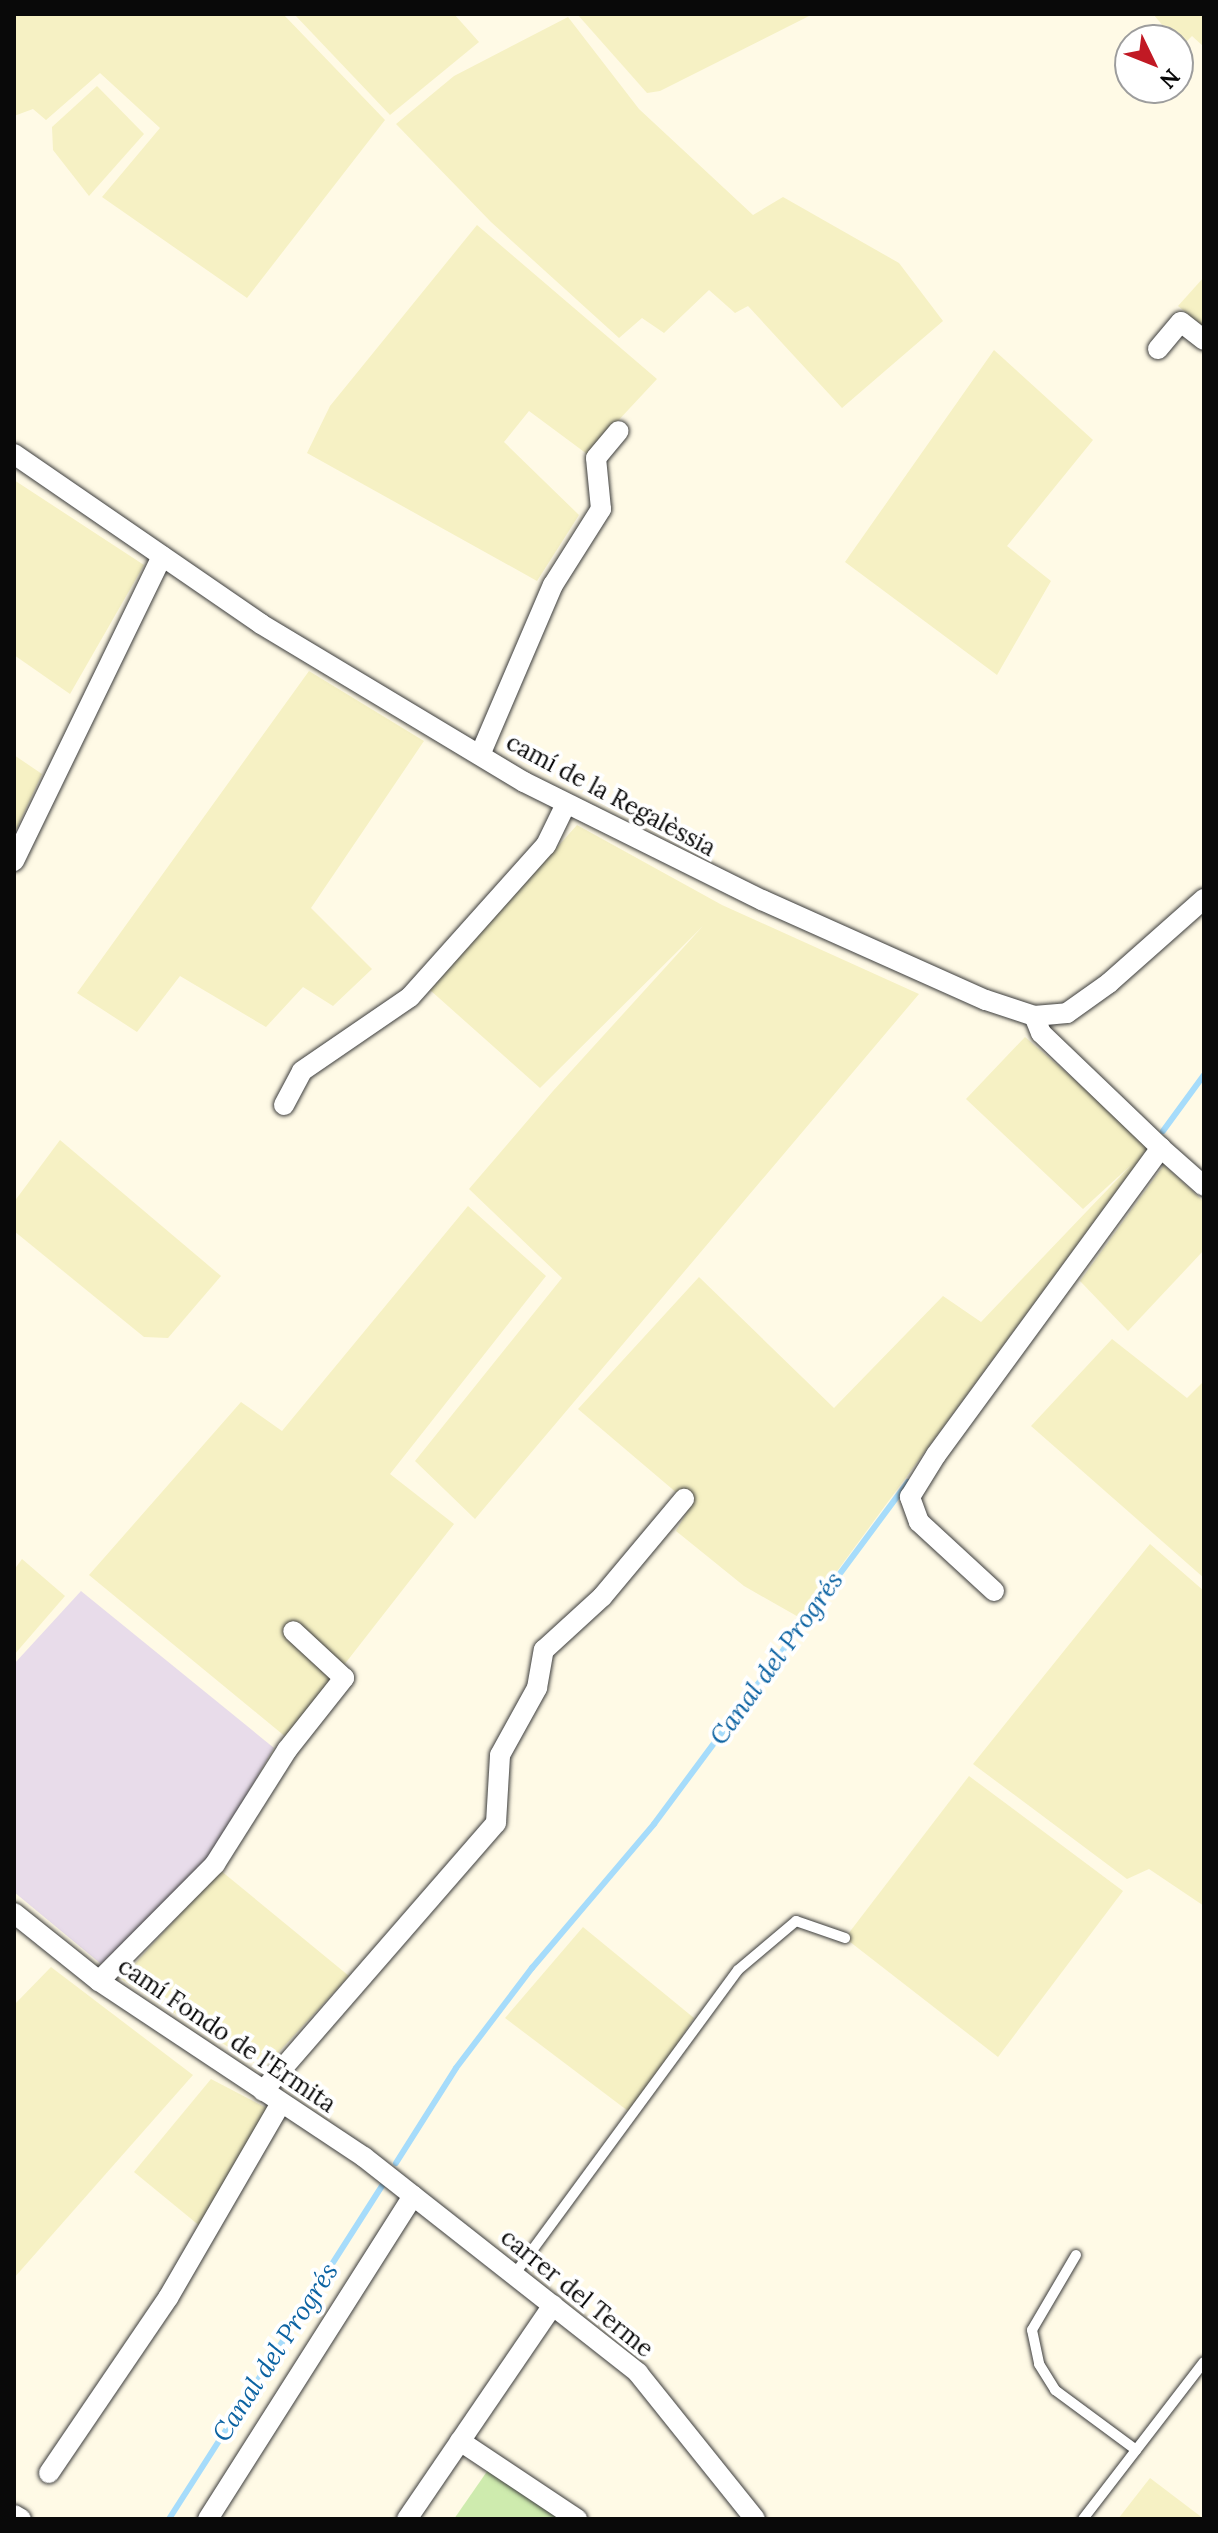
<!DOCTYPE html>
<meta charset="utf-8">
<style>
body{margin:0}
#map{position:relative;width:1218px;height:2533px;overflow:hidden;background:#fffae6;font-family:Lora,serif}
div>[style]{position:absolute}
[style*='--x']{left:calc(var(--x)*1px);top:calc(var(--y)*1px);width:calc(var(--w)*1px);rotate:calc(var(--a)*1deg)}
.industrial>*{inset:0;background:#e8dcea}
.farmland>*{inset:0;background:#f6f1c4}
.green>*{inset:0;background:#ceebae}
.stream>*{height:6px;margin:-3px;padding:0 3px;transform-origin:3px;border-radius:3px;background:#a6dcfb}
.roads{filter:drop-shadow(0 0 2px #3c3c3c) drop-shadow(0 0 2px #3c3c3c)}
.lane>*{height:10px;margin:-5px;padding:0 5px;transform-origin:5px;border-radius:5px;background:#fff}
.street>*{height:20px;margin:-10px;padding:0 10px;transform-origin:10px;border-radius:10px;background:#fff}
span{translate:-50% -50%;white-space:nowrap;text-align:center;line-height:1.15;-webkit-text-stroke:8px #fff;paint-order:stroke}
.street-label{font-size:24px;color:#090909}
.water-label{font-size:26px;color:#0c63a2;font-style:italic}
.frame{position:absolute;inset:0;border:16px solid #090909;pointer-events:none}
.north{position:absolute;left:1114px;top:24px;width:80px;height:80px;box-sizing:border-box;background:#fff;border:2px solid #9d9d9d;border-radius:50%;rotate:133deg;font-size:22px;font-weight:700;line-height:32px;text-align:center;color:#090909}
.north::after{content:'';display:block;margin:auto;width:28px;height:36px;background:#c11924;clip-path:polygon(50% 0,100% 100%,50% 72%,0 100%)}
</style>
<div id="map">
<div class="industrial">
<div style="clip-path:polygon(81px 1591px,274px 1748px,209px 1859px,101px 1964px,14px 1892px,14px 1664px)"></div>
</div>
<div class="farmland">
<div style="clip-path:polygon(14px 14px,283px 14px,385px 120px,247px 298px,102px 197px,160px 128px,100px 73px,46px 120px,33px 109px,14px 116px)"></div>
<div style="clip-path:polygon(294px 14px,454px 14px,479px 42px,390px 115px)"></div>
<div style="clip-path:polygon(577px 14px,813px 14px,660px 91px,647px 93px)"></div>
<div style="clip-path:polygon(1153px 14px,1204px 14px,1204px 47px,1192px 36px,1181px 47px)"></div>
<div style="clip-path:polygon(568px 17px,639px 109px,753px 215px,783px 197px,899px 263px,943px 321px,842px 408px,748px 306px,735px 313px,709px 290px,664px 333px,642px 318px,619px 338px,491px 222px,396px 124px,454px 76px)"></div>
<div style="clip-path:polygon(97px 86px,144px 134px,89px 196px,53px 150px,52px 127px)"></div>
<div style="clip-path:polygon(477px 225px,657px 379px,587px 454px,529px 411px,504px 442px,579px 515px,537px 581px,307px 453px,330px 406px)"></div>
<div style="clip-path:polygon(1204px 277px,1204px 327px,1178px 306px)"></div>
<div style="clip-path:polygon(994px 350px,1093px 440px,1007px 546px,1051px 581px,997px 675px,845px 562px)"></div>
<div style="clip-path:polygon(14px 480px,144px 565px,70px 694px,14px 655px)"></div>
<div style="clip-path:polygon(309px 671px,424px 741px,311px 908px,372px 969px,333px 1006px,303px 987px,266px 1027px,180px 976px,137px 1032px,77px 993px)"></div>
<div style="clip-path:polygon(14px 755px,42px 774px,14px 834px)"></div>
<div style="clip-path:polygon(577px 825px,722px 905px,919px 994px,475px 1519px,415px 1461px,562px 1278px,469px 1189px,553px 1091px,703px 926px,540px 1088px,430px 990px)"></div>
<div style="clip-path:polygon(1025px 1037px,1150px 1145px,802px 1619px,744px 1586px,676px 1531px,691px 1505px,578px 1409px,699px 1277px,834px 1408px,943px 1296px,981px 1322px,1131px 1165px,1083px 1209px,966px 1099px)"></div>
<div style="clip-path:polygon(60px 1140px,221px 1276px,168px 1338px,144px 1337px,14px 1231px,14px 1202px)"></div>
<div style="clip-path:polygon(1164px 1165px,1204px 1202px,1204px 1250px,1128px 1331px,1080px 1281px)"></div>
<div style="clip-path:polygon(468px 1206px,546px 1276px,390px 1474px,454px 1524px,287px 1738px,89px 1575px,241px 1402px,282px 1431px)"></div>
<div style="clip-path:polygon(1112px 1339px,1187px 1398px,1204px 1381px,1204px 1578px,1031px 1426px)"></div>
<div style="clip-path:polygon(1150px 1544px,1204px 1591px,1204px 1906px,1149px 1869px,1127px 1879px,973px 1764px)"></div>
<div style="clip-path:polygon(22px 1559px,65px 1596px,14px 1655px,14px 1570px)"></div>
<div style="clip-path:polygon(969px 1776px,1123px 1891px,998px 2057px,845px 1938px)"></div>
<div style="clip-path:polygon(220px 1870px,349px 1976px,263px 2069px,121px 1979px)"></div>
<div style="clip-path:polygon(583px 1927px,694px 2018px,632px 2114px,505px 2018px)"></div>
<div style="clip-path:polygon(51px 1967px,193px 2075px,14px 2278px,14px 2005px)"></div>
<div style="clip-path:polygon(211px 2079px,278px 2114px,201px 2227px,134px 2172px)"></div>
<div style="clip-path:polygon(1150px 2478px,1204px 2519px,1118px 2519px)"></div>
</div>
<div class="green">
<div style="clip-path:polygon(488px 2470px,561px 2519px,454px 2519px)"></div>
</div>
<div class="stream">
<div style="--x:1163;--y:1131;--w:69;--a:-53.8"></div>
<div style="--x:396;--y:2163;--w:112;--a:-57.7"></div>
<div style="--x:456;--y:2068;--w:126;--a:-52.8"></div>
<div style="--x:532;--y:1968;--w:189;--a:-49.7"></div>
<div style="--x:654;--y:1824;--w:426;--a:-53.4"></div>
<div style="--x:169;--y:2519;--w:395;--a:-57.4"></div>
</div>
<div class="roads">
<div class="lane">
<div style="--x:1076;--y:2255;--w:87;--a:120.4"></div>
<div style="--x:1032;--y:2330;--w:35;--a:78"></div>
<div style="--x:1039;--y:2364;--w:31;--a:58"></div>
<div style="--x:1055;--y:2390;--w:101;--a:36.5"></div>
<div style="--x:514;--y:2275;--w:378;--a:-53.7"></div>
<div style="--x:738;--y:1970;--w:76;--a:-40.2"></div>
<div style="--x:796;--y:1921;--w:52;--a:19.1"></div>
<div style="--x:1083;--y:2519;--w:198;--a:-52.4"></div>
</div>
<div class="street">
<div style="--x:1158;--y:349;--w:35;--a:-50"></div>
<div style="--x:1181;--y:322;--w:29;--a:38"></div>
<div style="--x:14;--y:454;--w:300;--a:34.5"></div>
<div style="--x:261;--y:624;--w:307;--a:31"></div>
<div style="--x:524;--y:782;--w:266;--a:26.4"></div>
<div style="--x:762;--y:900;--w:245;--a:24.1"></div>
<div style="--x:986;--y:1000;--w:51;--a:18.4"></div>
<div style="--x:1034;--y:1016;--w:33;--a:-5"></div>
<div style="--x:1067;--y:1013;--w:52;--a:-35.5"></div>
<div style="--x:1109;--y:983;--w:127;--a:-41.5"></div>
<div style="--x:480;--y:755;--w:185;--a:-66.8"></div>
<div style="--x:553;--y:585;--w:90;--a:-57.7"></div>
<div style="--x:601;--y:509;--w:51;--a:-95.6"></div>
<div style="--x:596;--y:458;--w:35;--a:-50"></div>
<div style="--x:14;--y:861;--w:339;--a:-64.1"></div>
<div style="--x:284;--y:1105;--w:38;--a:-62"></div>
<div style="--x:302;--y:1071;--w:131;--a:-34.4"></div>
<div style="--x:410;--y:997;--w:204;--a:-48.2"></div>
<div style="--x:546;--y:845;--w:46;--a:-64"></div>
<div style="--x:1161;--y:1148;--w:57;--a:41.5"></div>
<div style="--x:994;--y:1591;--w:102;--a:-137.4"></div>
<div style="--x:919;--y:1522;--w:27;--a:-110"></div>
<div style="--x:910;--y:1497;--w:49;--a:-58.2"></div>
<div style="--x:936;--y:1455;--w:381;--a:-53.8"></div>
<div style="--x:1161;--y:1148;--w:166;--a:-136.2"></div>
<div style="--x:1041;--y:1033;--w:18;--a:-112"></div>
<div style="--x:14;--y:1913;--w:109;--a:38.7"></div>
<div style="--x:99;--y:1981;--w:318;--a:33.6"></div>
<div style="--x:364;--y:2157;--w:349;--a:38.2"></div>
<div style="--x:638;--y:2373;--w:187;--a:51.3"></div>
<div style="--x:99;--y:1981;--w:165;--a:-45.2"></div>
<div style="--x:215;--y:1864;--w:135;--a:-57.7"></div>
<div style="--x:287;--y:1750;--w:92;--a:-51.6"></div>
<div style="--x:344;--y:1678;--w:69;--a:-137.3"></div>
<div style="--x:263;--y:2091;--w:355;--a:-49"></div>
<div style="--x:496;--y:1823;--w:68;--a:-86.6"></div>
<div style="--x:500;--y:1755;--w:77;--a:-61.1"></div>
<div style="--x:537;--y:1688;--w:39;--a:-80"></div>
<div style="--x:544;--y:1650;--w:79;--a:-42.4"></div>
<div style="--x:602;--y:1597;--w:128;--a:-50.1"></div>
<div style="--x:460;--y:2441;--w:141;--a:33.7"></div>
<div style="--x:49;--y:2473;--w:212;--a:-55.8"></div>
<div style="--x:168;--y:2298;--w:225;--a:-59.9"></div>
<div style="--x:14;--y:2515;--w:8;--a:30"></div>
<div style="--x:208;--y:2519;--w:383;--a:-57.6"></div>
<div style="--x:407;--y:2519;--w:259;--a:-55.7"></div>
</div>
</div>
<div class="street-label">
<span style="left:611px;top:795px;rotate:28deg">camí de la Regalèssia</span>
<span style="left:227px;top:2035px;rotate:34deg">camí Fondo de l'Ermita</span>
<span style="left:577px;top:2293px;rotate:39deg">carrer del Terme</span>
</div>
<div class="water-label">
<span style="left:776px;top:1658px;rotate:-54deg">Canal del Progrés</span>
<span style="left:275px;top:2352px;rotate:-57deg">Canal del Progrés</span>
</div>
<div class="frame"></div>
<div class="north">N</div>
</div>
